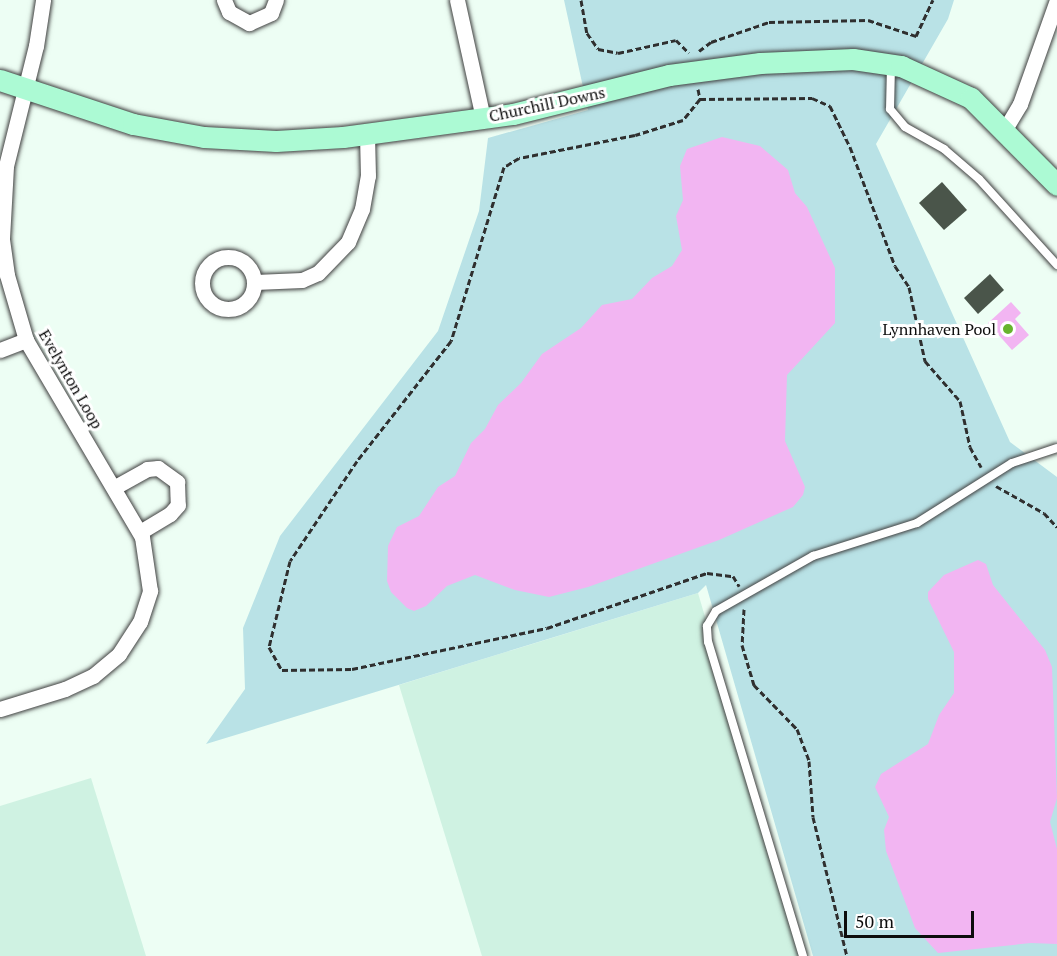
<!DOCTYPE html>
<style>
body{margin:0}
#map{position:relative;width:1057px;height:956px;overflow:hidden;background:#edfef4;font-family:"PT Serif",serif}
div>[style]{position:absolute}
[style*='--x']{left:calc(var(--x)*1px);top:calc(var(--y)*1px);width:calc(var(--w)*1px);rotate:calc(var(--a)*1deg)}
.farmland>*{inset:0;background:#cff2e2}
.green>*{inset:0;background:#b9e2e6}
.water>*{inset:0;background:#f2b5f2}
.building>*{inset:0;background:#4a554a}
.path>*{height:3px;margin-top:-1.5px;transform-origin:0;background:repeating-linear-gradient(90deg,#2f2f2f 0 6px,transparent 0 9px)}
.roads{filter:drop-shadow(0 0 2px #404040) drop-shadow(0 0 2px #404040)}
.lane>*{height:8px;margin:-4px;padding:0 4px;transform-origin:4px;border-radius:4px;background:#fff}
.street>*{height:15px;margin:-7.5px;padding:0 7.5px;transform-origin:7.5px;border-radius:7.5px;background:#fff}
.street>.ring{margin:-7.5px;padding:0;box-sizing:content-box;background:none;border:15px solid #fff;border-radius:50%}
.secondary>*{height:21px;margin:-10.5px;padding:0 10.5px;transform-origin:10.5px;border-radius:10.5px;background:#acfad4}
.dots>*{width:16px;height:16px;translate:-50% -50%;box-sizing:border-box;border:3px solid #fff;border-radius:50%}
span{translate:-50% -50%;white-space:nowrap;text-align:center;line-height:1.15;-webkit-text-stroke:6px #fff;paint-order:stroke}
.street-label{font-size:16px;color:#0d0d0d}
.poi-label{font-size:16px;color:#0d0d0d}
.right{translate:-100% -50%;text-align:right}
.scale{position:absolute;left:844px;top:911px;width:130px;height:27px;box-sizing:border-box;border:3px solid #0d0d0d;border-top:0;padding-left:8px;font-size:18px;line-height:21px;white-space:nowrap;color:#0d0d0d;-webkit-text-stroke:4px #fff;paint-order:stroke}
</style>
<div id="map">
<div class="farmland">
<div style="clip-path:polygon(698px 593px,805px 956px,482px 956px,399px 685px)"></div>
<div style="clip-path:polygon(91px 778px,146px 956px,0 956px,0 806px)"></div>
</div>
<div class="green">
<div style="clip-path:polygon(564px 0,954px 0,948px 19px,876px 144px,1010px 442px,1057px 477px,1057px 956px,813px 956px,706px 585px,698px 593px,206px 744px,245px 689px,243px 628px,280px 536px,438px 331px,479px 211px,488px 138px,588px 110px)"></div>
</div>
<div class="water">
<div style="clip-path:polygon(722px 137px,760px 146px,788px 170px,795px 193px,807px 207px,835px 268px,835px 323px,787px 375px,785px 441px,805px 487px,803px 495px,793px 507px,719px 540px,588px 587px,549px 597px,515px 590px,475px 575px,447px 586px,426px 606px,414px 611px,407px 608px,391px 592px,387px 581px,388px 546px,397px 527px,419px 516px,438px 487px,455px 476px,471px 443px,485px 429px,498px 405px,521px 383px,542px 354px,581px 328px,602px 305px,632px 299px,652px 278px,672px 266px,682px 250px,676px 216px,683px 200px,680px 166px,687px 149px)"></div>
<div style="clip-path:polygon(1011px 302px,1021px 313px,1015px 319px,1029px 335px,1012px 350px,988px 323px)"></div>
<div style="clip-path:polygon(978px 560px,986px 564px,993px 585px,1045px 650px,1052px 667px,1057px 798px,1050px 822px,1057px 849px,1057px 944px,1031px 943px,938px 953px,915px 928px,886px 851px,884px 830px,889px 817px,875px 787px,881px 774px,928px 744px,939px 715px,954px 693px,954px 652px,928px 599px,928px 592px,944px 575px)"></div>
</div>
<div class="building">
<div style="clip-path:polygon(942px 182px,967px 210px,944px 230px,919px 203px)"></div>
<div style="clip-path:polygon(990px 274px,1004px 290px,978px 314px,964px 298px)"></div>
</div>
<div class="path">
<div style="--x:581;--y:0;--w:34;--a:80"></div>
<div style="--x:587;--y:33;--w:19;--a:55"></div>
<div style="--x:598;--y:49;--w:20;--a:11"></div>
<div style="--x:618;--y:53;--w:59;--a:-12.6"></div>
<div style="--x:676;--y:40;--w:18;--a:45"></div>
<div style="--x:699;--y:51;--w:15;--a:-37"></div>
<div style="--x:711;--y:42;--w:61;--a:-19"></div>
<div style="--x:769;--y:22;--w:99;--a:-1.2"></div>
<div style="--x:868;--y:20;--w:51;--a:18.4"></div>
<div style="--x:916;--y:36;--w:40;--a:-65"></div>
<div style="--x:698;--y:89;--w:10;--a:79"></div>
<div style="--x:700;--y:99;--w:27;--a:129"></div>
<div style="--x:683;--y:120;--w:50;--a:162.6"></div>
<div style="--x:635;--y:135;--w:118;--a:168.8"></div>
<div style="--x:519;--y:158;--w:17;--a:149"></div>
<div style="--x:504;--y:167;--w:182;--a:106.9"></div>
<div style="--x:451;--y:341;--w:152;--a:128.1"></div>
<div style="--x:357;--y:461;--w:120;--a:123.8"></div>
<div style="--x:290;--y:561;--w:89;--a:103.7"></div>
<div style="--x:269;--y:647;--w:26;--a:61"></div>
<div style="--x:282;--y:670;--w:70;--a:-0.8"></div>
<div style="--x:352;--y:669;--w:199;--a:-11.9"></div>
<div style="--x:547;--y:628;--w:169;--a:-19"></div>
<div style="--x:707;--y:573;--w:26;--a:7"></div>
<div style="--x:733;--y:576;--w:12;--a:59"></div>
<div style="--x:700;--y:99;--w:112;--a:-0.5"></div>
<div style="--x:812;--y:98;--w:20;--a:24"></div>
<div style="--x:830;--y:106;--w:46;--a:64"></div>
<div style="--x:850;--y:147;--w:127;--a:69.3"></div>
<div style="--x:895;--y:266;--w:25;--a:56"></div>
<div style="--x:909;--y:287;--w:76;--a:77.8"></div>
<div style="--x:925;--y:361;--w:53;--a:48.8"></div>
<div style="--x:960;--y:401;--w:47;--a:77.7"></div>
<div style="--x:970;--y:447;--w:23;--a:61"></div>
<div style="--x:996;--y:486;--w:55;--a:29.4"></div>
<div style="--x:1044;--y:513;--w:19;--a:47"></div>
<div style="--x:744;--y:609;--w:36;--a:93"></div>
<div style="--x:742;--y:645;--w:42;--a:73.3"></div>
<div style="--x:754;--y:685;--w:62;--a:45.7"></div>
<div style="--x:797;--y:729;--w:34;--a:69"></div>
<div style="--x:809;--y:761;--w:56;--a:85.9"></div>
<div style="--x:813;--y:817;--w:143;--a:76.3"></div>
</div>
<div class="roads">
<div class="lane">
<div style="--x:891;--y:66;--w:43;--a:91.3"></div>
<div style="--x:890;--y:109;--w:23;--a:50"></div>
<div style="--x:905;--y:127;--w:45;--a:29.4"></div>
<div style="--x:944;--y:149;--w:46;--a:40.6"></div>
<div style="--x:979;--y:179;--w:116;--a:47.8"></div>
<div style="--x:803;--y:956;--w:328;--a:-106.8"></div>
<div style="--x:708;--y:642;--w:16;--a:-94"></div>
<div style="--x:707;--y:626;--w:17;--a:-59"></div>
<div style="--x:716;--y:611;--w:112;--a:-29.6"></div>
<div style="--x:813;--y:556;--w:109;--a:-17.6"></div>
<div style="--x:917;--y:523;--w:112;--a:-32.3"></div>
<div style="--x:1012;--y:463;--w:47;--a:-18.4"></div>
</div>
<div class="street">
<div style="--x:224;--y:0;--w:13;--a:67"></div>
<div style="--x:229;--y:12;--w:23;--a:29"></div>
<div style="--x:249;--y:23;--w:24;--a:-24"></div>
<div style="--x:271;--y:13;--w:14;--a:-69"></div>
<div style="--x:457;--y:0;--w:121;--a:77.6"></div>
<div style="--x:1005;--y:129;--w:29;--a:-59"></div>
<div style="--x:1020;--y:104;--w:110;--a:-70.4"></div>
<div class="ring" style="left:202px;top:257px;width:37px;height:37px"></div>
<div style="--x:255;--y:282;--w:47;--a:-2.4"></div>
<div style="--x:302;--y:280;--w:17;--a:-24"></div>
<div style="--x:318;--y:273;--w:43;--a:-45.9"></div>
<div style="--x:348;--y:242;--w:36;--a:-67"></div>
<div style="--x:362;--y:209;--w:34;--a:-80"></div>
<div style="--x:368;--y:176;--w:42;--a:-91.4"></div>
<div style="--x:0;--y:350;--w:28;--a:-21"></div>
<div style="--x:115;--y:487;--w:37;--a:-29"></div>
<div style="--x:147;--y:469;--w:11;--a:-5"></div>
<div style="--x:158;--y:468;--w:24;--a:36"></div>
<div style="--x:177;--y:482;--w:23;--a:88"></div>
<div style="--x:178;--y:505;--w:12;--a:132"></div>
<div style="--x:170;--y:514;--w:35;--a:149"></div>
<div style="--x:0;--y:709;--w:68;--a:-17.1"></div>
<div style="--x:65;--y:689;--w:31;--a:-25"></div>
<div style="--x:93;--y:676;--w:34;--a:-40"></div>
<div style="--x:119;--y:654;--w:38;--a:-57"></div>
<div style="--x:140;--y:622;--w:33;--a:-72"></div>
<div style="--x:150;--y:591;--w:55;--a:-98.4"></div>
<div style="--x:142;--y:537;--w:229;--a:-120.5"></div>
<div style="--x:26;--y:340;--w:68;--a:-106.3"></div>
<div style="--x:7;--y:275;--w:37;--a:-98"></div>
<div style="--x:2;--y:238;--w:72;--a:-86.8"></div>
<div style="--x:6;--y:166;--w:124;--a:-76"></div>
<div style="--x:36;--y:46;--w:47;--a:-81.3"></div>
</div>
<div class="secondary">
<div style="--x:0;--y:80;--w:140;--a:18.3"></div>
<div style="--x:133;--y:124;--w:72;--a:10.4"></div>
<div style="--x:204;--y:137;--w:72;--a:3.2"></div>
<div style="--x:276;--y:141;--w:67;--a:-3.4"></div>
<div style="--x:343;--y:137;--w:172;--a:-7.7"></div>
<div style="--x:513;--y:114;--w:161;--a:-14"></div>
<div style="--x:669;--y:75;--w:92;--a:-7.5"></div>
<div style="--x:760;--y:63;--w:93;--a:-2.5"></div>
<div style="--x:853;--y:59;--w:49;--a:8.3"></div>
<div style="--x:901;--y:66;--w:77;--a:24.6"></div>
<div style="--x:971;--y:98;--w:122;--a:45.3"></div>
</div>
</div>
<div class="dots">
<div style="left:1008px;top:329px;background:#67b42d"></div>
</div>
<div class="street-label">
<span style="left:547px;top:104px;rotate:-12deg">Churchill Downs</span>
<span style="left:71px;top:379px;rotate:60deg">Evelynton Loop</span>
</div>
<div class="poi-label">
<span class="right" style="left:996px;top:329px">Lynnhaven Pool</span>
</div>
<div class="scale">50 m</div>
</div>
